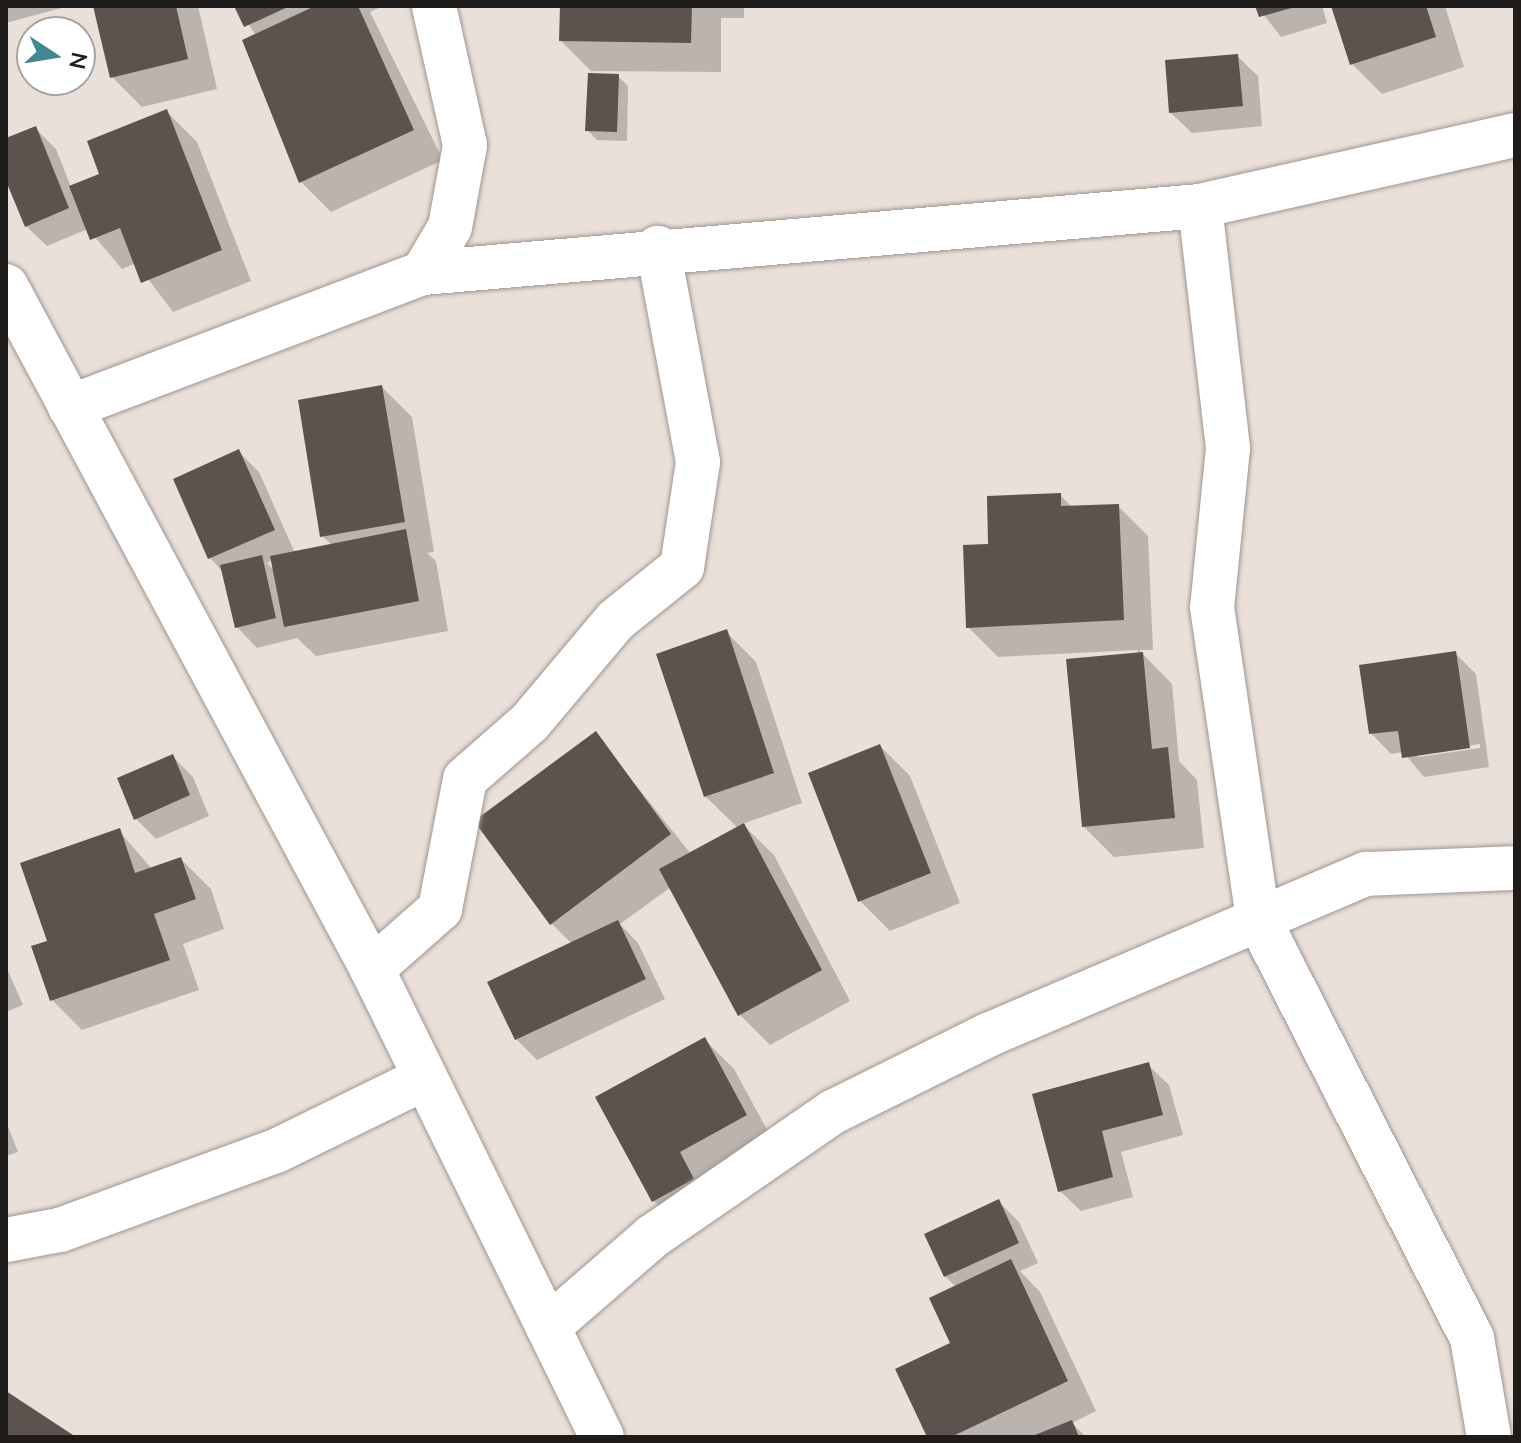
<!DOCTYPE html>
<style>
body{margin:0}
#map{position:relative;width:1521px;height:1443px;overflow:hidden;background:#eae0da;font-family:"Nunito Sans",sans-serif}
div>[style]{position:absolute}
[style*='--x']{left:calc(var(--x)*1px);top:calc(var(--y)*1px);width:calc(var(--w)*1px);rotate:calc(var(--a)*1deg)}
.shadow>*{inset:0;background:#0003}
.building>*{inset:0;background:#5c534e}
.roads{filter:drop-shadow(0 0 2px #9f958f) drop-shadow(0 0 2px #9f958f)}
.street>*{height:44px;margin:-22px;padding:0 22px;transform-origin:22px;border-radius:22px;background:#fff}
span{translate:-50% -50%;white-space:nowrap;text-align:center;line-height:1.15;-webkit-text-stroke:8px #fff;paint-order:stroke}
.frame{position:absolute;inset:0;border:8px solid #201c1a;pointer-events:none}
.north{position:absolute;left:16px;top:16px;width:80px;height:80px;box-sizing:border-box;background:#fff;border:2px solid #a6a4a3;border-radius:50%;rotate:102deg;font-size:22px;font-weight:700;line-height:32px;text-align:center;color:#201c1a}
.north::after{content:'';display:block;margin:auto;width:28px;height:36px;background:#418890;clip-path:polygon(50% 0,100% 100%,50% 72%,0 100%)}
</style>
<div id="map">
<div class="shadow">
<div style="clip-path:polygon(6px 6px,65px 6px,65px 7px,6px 23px)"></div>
<div style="clip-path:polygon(95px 6px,198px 6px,217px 89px,142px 107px,112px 77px)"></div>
<div style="clip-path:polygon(237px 6px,383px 6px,370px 12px,443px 160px,331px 212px,301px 182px,256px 36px)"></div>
<div style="clip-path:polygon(562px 6px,744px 6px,744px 18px,721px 18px,721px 72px,591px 71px,561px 41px)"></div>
<div style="clip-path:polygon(1257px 6px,1322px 6px,1327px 23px,1281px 37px)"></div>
<div style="clip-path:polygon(1333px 6px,1445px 6px,1464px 67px,1382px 94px,1352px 64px)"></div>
<div style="clip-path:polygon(1237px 56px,1258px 76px,1262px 126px,1192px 133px,1171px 113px)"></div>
<div style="clip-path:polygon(618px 76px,628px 86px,627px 141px,597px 140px,587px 130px)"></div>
<div style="clip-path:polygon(166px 111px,197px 142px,251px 281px,173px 312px,136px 263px,122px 269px,88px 229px,47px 246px,26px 226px,6px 176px,6px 140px,35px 128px,56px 149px,71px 187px,101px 175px)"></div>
<div style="clip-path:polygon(evenodd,382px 387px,412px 417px,434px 552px,427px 553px,436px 561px,448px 631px,316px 656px,297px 638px,257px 648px,237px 627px,224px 573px,210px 558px,239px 452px,259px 472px,295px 553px,332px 545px,322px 536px,382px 387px,273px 560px,275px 571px,267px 563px,273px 560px)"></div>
<div style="clip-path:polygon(1060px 495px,1073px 508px,1118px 506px,1148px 536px,1153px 650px,1139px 650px,1172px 684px,1179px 761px,1197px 780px,1204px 848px,1114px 857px,1084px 827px,1138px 650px,998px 657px,968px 627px,990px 546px)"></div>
<div style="clip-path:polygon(726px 632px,756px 662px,802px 803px,742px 824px,774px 855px,850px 1001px,770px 1045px,740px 1015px,671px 887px,620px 924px,638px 943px,665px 999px,537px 1060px,516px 1039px,572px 944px,551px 923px,595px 734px,691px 854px,738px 828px,705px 796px)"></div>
<div style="clip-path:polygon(evenodd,1455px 653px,1476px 674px,1489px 767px,1424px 777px,1403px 752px,1391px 754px,1371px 733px,1455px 653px,1480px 744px,1480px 748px,1418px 757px,1418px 753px,1480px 744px)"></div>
<div style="clip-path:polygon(880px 746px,910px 776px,960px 903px,890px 931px,860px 901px)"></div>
<div style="clip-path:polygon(172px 756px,193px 777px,209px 816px,156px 839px,136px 819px)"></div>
<div style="clip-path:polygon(119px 831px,152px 869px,181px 859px,211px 889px,224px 929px,183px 944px,199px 990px,82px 1030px,52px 1000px,49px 942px)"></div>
<div style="clip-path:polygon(6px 966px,23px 1005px,6px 1012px)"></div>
<div style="clip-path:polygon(704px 1039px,734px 1069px,776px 1146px,684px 1231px,654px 1201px)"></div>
<div style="clip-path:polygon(1148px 1065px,1169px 1085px,1183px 1135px,1121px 1152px,1133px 1197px,1081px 1211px,1060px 1191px,1034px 1096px)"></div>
<div style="clip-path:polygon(6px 1121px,18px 1152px,6px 1156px)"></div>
<div style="clip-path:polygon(999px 1202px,1019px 1222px,1038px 1263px,1020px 1271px,1040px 1292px,1096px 1411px,1072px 1423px,1086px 1437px,929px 1437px,952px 1344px,956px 1287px,945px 1276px)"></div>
</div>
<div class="building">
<div style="clip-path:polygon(93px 6px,176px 6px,188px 59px,110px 78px)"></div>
<div style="clip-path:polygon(234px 6px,290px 6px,244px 27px)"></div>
<div style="clip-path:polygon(315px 6px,358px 6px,414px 130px,299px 183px,242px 40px)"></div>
<div style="clip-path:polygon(560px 6px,692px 6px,691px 43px,559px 41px)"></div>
<div style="clip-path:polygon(1255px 6px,1294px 6px,1295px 7px,1259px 17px)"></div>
<div style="clip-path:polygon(1331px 6px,1426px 6px,1436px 37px,1350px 65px)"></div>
<div style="clip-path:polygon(1238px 54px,1243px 106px,1169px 113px,1165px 60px)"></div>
<div style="clip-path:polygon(588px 73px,619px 74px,617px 132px,585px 131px)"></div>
<div style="clip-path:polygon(167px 109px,222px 250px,141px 283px,120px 228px,90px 240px,69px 186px,99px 174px,87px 141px)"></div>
<div style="clip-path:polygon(36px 126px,69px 208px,25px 227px,6px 181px,6px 138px)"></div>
<div style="clip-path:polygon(382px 385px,405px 522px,320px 537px,298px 400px)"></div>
<div style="clip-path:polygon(239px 449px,275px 530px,208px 559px,173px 479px)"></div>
<div style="clip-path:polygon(1061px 493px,1061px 506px,1119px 504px,1124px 620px,966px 628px,963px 545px,988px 544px,987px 496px)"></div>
<div style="clip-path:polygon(406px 529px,419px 601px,284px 627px,270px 556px)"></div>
<div style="clip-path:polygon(262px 555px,276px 618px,235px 628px,220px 565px)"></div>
<div style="clip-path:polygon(727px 629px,774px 773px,704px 797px,656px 654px)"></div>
<div style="clip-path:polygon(1456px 651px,1470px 748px,1402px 758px,1398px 731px,1369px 734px,1359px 665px)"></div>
<div style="clip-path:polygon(1143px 652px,1152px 749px,1168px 747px,1175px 818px,1082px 827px,1066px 659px)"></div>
<div style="clip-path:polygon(596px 731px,671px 834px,550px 925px,474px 821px)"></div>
<div style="clip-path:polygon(880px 744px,931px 873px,858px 902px,808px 773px)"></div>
<div style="clip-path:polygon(173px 754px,190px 795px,134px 820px,117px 778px)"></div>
<div style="clip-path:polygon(744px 823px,822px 970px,738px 1016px,659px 869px)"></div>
<div style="clip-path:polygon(120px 828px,135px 873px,181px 857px,196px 899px,154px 914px,170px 960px,50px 1001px,31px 946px,47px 941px,20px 863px)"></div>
<div style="clip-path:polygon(618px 920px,646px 979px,515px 1040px,487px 982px)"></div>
<div style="clip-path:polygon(705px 1037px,747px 1115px,680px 1152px,694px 1179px,652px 1202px,595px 1097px)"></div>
<div style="clip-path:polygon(1149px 1062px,1163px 1115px,1102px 1131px,1113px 1177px,1058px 1192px,1032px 1094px)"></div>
<div style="clip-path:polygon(999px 1199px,1019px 1243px,944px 1277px,924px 1234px)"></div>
<div style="clip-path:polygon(1011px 1259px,1068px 1381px,951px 1437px,927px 1437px,895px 1369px,950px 1343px,929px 1298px)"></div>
<div style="clip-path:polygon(6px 1391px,76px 1437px,6px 1437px)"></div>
<div style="clip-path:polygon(1072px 1420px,1079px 1437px,1030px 1437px)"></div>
</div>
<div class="roads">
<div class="street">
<div style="--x:1200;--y:206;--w:244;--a:83.4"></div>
<div style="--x:1228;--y:448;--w:160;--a:95.7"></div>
<div style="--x:1212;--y:607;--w:314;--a:81.6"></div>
<div style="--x:1258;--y:918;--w:471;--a:63"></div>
<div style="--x:1472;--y:1338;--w:100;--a:80.3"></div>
<div style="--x:423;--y:273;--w:780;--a:-4.93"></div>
<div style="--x:1200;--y:206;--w:323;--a:-12.7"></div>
<div style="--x:6;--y:286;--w:775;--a:61.81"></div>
<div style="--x:372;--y:969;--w:521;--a:63.83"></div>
<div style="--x:70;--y:407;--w:378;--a:-20.8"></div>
<div style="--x:423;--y:273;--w:53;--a:-59.6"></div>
<div style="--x:450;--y:227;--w:83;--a:-79.6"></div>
<div style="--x:465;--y:145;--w:142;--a:-102.6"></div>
<div style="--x:372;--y:969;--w:91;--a:-41.4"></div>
<div style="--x:440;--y:909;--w:132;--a:-79.1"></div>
<div style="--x:465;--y:779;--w:86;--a:-41.2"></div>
<div style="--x:530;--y:722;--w:133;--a:-49.9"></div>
<div style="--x:616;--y:620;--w:85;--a:-38.8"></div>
<div style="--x:682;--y:567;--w:106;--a:-81.3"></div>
<div style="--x:698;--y:462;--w:218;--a:-100.6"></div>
<div style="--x:6;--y:1240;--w:55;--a:-10.5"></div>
<div style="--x:60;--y:1230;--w:230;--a:-20.1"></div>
<div style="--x:276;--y:1151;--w:166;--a:-26.1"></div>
<div style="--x:548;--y:1327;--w:139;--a:-40.9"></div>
<div style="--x:653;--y:1236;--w:219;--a:-34.6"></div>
<div style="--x:833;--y:1112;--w:173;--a:-26.4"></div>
<div style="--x:988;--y:1035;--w:411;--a:-23.1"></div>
<div style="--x:1366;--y:874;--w:149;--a:-2.3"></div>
</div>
</div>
<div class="frame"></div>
<div class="north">N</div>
</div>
